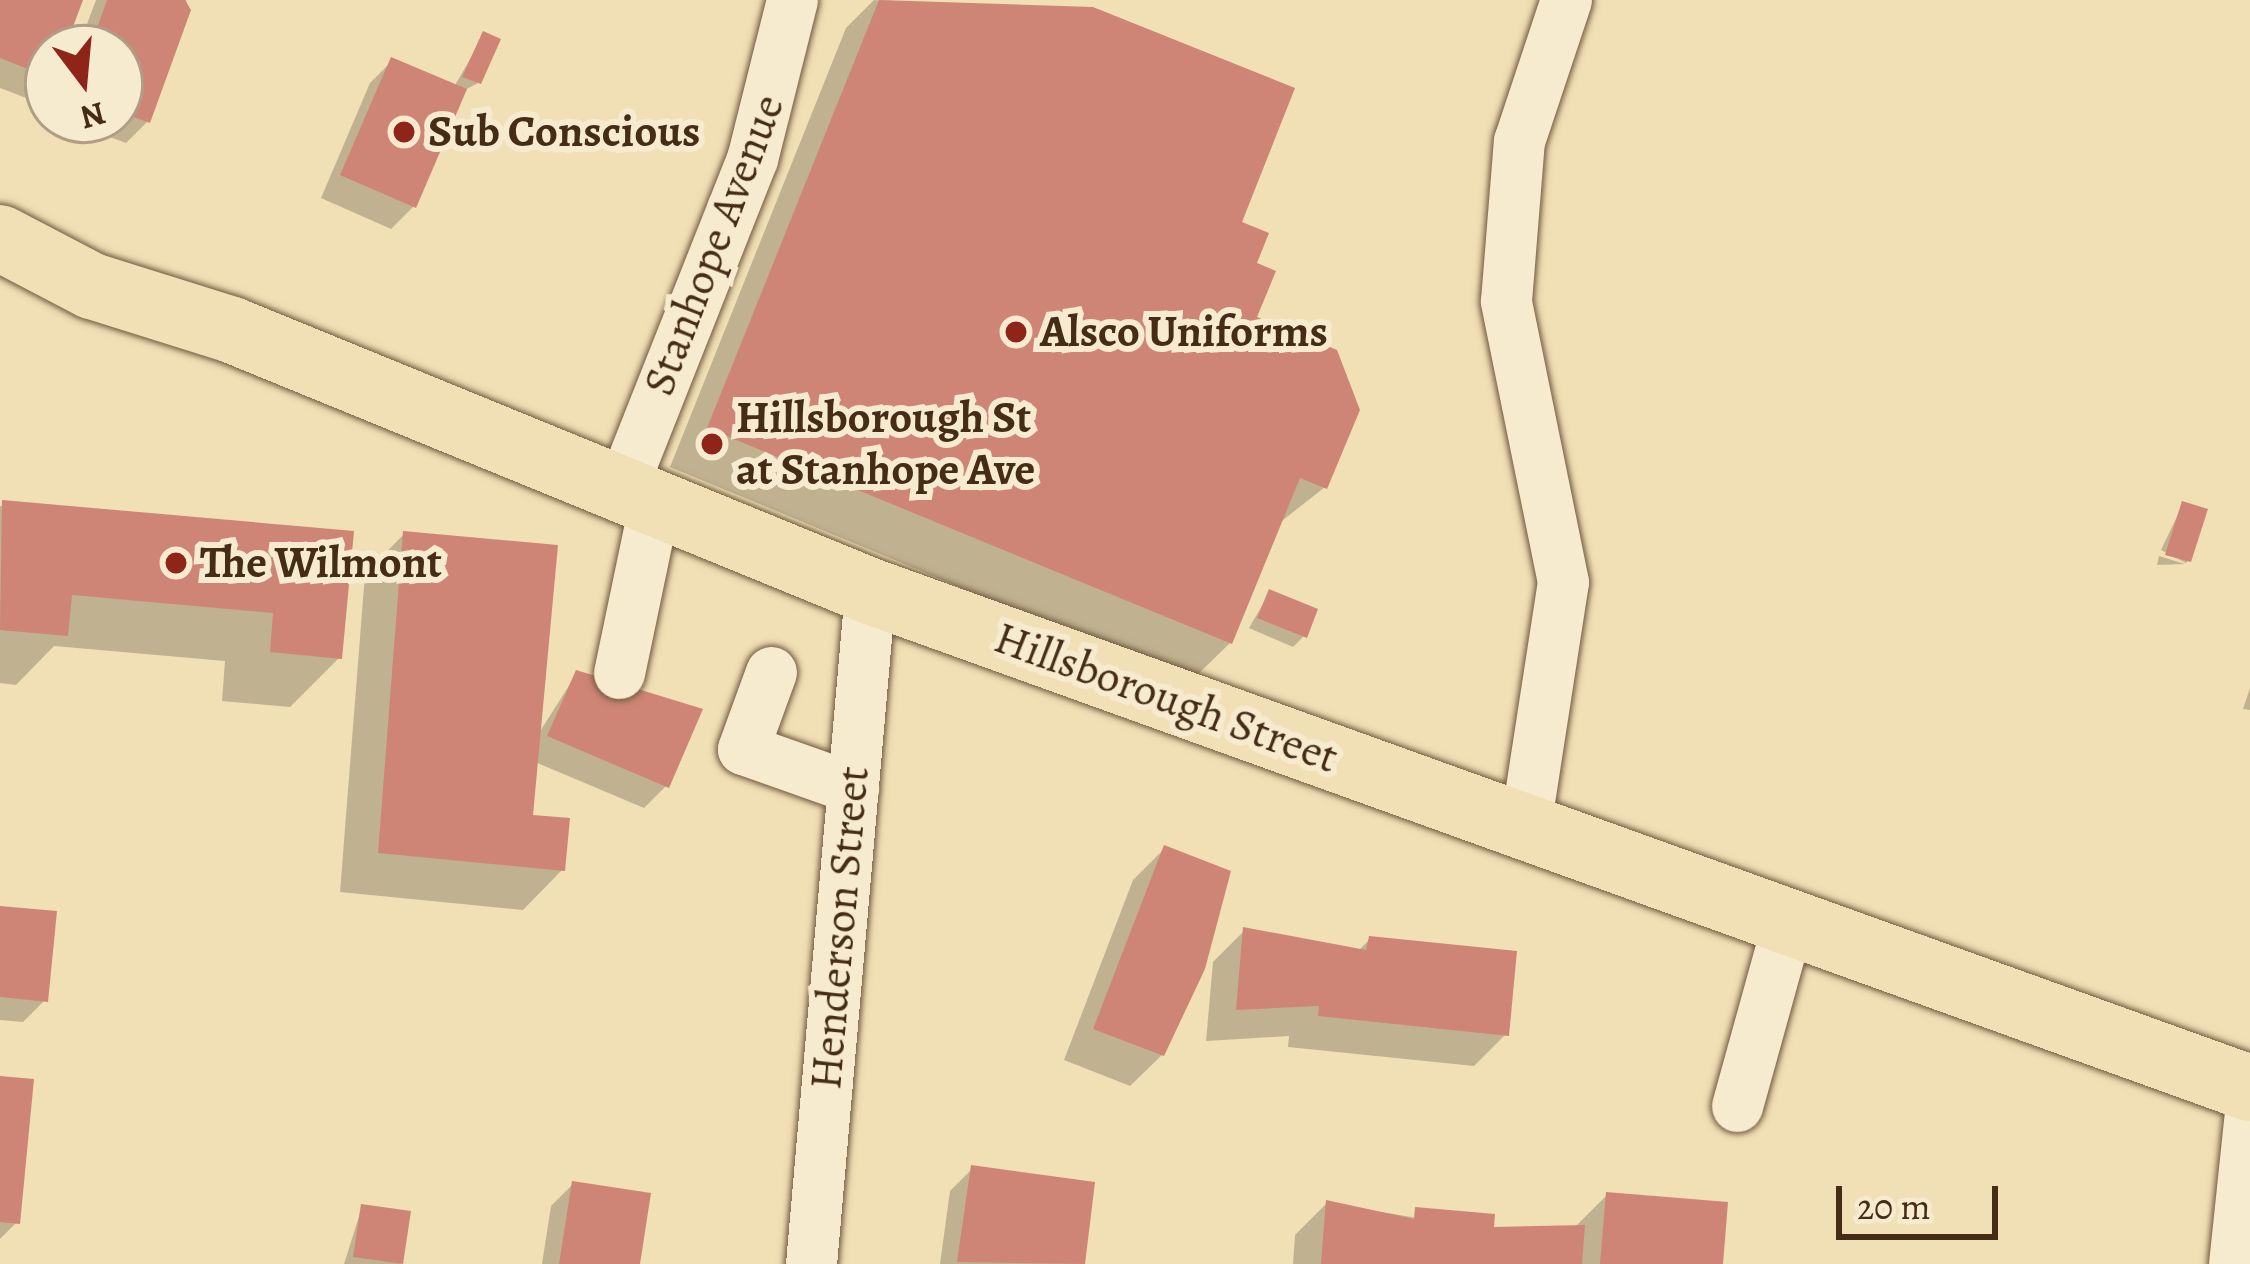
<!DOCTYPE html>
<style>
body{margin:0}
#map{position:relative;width:2250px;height:1264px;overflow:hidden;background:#f1dfb5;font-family:Alegreya,serif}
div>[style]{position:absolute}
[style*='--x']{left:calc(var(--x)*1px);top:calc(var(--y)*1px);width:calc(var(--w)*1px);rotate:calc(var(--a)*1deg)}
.shadow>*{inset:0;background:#0003}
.building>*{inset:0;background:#ce8576}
.roads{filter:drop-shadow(0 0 3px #6f593e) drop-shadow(0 0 3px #6f593e)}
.minor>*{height:51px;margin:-25.5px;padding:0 25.5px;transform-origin:25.5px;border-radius:25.5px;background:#f6eacf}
.major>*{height:66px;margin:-33px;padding:0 33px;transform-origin:33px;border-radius:33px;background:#f1dfb5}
.dots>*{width:33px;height:33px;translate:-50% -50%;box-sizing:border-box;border:6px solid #f6eacf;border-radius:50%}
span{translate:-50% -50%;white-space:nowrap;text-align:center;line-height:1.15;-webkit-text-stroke:12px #f6eacf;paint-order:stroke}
.poi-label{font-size:45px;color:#442c16;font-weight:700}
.left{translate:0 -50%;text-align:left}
.street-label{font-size:45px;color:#442c16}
.north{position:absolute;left:24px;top:24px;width:120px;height:120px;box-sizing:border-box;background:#f6eacf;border:3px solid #af9e85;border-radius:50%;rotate:164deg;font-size:33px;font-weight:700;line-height:48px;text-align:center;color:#442c16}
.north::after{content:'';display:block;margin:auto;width:42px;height:54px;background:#8f2418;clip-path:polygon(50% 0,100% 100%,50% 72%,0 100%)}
.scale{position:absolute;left:1836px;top:1186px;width:162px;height:54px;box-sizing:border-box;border:6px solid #442c16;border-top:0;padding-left:15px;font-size:36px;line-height:42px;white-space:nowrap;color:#442c16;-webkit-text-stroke:9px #f6eacf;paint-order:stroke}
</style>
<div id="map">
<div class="shadow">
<div style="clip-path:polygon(0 0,80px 0,29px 99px,0 88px)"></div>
<div style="clip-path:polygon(96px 0,186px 0,188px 10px,148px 121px,126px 143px,83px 127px,120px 120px,120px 48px,78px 48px)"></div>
<div style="clip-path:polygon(874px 0,1092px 10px,1238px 224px,1253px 264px,1253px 319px,1325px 487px,1278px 524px,1230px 643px,1190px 682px,670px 467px,846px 28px)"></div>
<div style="clip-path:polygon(484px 35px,478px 83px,463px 91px,413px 207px,391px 229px,321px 198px,370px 83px,392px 61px,454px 87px)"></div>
<div style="clip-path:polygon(2183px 504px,2188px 561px,2186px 563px,2161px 550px)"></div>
<div style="clip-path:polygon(0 506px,351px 534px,340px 657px,290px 707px,222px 701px,225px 661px,54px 646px,16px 685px,0 683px)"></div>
<div style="clip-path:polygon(404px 534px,539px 733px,577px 673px,666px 786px,644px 808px,535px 762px,530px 818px,562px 870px,523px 910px,340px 892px,365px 574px)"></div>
<div style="clip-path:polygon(2159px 556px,2185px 564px,2157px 565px)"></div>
<div style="clip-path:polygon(1270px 592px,1304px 636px,1293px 647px,1249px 628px)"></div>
<div style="clip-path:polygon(2250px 688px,2250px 710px,2243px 709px)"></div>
<div style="clip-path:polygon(1165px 848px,1162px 1055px,1130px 1086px,1064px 1060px,1133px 880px)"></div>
<div style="clip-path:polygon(0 909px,45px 1000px,23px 1022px,0 1020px)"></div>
<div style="clip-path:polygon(1244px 931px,1357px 952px,1370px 939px,1506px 1034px,1474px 1066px,1288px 1047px,1289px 1036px,1206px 1041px,1213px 962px)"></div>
<div style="clip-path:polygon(0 1079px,17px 1222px,0 1239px)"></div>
<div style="clip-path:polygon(972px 1169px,1092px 1185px,1082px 1264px,940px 1264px,950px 1191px)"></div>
<div style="clip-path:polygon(573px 1184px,637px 1264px,542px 1264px,551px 1206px)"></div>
<div style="clip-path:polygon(1607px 1195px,1720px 1264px,1293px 1264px,1295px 1235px,1327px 1203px,1490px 1230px,1574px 1228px)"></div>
<div style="clip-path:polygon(362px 1207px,401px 1263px,399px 1264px,344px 1264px)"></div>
</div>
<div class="building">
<div style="clip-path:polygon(0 0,83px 0,65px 48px,48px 48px,48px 77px,0 58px)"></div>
<div style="clip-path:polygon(107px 0,185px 0,191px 10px,150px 123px,120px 112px,120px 48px,90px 48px)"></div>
<div style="clip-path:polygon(879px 0,1093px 7px,1295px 88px,1242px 222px,1269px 233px,1257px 263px,1276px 271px,1257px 317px,1337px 350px,1360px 410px,1327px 489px,1300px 478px,1232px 644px,707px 428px)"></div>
<div style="clip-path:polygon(483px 31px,501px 39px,481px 84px,462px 77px)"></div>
<div style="clip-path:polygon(391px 57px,467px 89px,416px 208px,340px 175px)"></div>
<div style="clip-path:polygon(2px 500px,354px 531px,342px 659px,270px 652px,273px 613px,72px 595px,68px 636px,0 630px)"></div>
<div style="clip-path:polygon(2182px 501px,2208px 509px,2191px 562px,2165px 555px)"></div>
<div style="clip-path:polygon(403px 531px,558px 545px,533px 815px,570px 818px,565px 871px,378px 853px)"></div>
<div style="clip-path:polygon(1269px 589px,1318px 609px,1307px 638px,1257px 618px)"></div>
<div style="clip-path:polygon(576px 670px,703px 709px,669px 788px,547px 736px)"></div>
<div style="clip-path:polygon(1164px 845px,1231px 871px,1205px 969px,1164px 1056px,1093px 1029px)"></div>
<div style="clip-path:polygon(0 906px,57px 911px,48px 1002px,0 997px)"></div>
<div style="clip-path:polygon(1243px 927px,1366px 950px,1369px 936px,1517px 951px,1509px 1036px,1318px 1016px,1319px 1006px,1236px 1010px)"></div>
<div style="clip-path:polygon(0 1076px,34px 1079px,20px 1224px,0 1222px)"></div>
<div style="clip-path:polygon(971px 1165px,1095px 1182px,1085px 1264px,957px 1262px)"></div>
<div style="clip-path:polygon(572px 1181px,651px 1193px,640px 1264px,559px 1264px)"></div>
<div style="clip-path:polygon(1606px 1192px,1728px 1202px,1723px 1264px,1600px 1264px)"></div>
<div style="clip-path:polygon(1326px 1200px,1414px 1219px,1415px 1207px,1495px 1214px,1494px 1227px,1585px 1225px,1582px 1264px,1321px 1264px)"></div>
<div style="clip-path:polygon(361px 1204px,411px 1211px,403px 1264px,353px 1257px)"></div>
</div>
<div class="roads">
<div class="minor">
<div style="--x:622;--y:487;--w:353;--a:-68.4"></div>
<div style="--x:752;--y:159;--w:164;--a:-75.9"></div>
<div style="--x:771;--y:672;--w:82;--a:110"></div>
<div style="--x:743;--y:749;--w:117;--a:19.5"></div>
<div style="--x:619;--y:673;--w:176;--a:-78.2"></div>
<div style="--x:1525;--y:827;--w:248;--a:-81.2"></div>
<div style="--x:1563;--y:582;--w:287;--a:-101.5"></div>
<div style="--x:1506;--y:301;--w:161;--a:-85.4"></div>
<div style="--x:1519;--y:141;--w:149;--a:-71.6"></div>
<div style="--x:1737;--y:1106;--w:191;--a:-74.5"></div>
<div style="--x:811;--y:1264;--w:676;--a:-84.99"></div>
<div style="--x:2234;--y:1264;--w:153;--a:-84"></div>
</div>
<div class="major">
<div style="--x:0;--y:238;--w:104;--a:27.6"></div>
<div style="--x:92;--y:286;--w:147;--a:17.4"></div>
<div style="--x:232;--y:330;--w:689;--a:22.25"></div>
<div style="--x:870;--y:591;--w:1467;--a:19.81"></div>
</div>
</div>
<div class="dots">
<div style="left:404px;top:132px;background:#8f2418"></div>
<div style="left:1016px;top:332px;background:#8f2418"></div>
<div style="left:712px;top:444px;background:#8f2418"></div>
<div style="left:176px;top:563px;background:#8f2418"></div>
</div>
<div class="poi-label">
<span class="left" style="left:428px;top:132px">Sub Conscious</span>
<span class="left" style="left:1040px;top:332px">Alsco Uniforms</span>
<span class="left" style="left:736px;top:444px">Hillsborough St<br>at Stanhope Ave</span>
<span class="left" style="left:200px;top:563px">The Wilmont</span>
</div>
<div class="street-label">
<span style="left:714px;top:245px;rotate:-69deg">Stanhope Avenue</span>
<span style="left:1166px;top:698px;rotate:20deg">Hillsborough Street</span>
<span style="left:840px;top:928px;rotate:-85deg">Henderson Street</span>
</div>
<div class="north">N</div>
<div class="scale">20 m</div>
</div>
